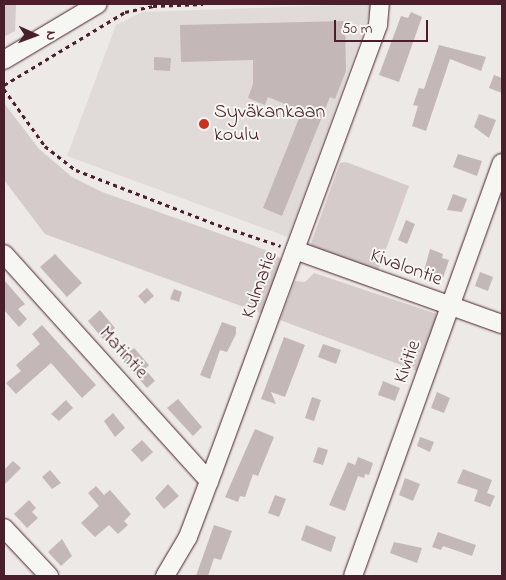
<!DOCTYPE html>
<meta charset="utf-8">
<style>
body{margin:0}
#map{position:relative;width:506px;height:580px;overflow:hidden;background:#ece9e6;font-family:"Indie Flower",sans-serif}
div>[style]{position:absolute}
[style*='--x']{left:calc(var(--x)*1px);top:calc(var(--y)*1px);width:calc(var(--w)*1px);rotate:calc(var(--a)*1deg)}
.built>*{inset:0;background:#e0dad8}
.green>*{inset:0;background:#d4cbca}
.building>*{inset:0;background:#c4b7b7}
.path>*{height:2.5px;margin-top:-1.25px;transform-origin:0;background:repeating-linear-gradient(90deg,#4a1f2b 0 4px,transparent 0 8px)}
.roads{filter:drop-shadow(0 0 1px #4a1f2b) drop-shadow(0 0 1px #4a1f2b)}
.minor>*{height:18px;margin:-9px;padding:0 9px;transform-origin:9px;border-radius:9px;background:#f6f6f2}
.dots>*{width:14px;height:14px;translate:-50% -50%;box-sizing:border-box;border:2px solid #f6f6f2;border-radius:50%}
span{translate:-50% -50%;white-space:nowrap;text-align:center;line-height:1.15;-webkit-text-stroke:4px #f6f6f2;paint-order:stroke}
.poi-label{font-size:20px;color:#4a1f2b}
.left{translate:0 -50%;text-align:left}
.street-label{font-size:20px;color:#4a1f2b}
.frame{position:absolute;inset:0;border:5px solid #4a1f2b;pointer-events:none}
.north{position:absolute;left:10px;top:10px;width:50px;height:50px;-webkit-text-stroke:4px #f6f6f2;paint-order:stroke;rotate:92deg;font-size:14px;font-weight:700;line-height:20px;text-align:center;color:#4a1f2b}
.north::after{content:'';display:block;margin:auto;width:18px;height:22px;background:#4a1f2b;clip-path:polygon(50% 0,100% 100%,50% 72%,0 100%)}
.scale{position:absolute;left:334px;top:20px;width:94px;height:22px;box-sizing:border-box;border:2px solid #4a1f2b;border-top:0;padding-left:6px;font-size:15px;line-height:18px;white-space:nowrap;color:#4a1f2b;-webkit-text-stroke:4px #f6f6f2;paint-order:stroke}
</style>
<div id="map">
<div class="built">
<div style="clip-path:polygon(373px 4px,288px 237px,67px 156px,116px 25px,142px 12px)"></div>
</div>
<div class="green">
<div style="clip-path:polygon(4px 4px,16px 4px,15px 31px,4px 37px)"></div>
<div style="clip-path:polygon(4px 103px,39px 149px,72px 177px,102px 192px,274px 253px,282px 260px,263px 314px,45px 234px,4px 180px)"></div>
<div style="clip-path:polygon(346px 162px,409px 186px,378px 271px,310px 246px,340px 163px)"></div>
<div style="clip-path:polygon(314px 273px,437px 314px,417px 371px,280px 320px,295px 281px,305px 282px)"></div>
</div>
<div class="building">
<div style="clip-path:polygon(411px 12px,422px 17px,399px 82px,379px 75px,401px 16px,408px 18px)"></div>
<div style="clip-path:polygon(345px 21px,346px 71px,335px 99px,330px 97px,282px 216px,263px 208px,302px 111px,268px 97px,265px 105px,248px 98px,253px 84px,253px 60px,181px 62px,180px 25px)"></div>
<div style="clip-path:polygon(439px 45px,486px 57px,481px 71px,450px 59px,426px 131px,412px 126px,418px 106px,413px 105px,419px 88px,424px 89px)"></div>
<div style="clip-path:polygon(154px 57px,171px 58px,170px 71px,154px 70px)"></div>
<div style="clip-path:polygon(494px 75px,502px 78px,502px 93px,489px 88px)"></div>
<div style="clip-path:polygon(479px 114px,496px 120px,489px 138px,474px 127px)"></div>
<div style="clip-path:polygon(458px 154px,482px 161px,477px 176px,453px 167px)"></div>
<div style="clip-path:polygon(453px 194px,467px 199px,462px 212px,447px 210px)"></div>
<div style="clip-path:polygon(406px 220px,415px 224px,407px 244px,398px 240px)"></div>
<div style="clip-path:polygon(430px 249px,443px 254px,442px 258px,449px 260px,443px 278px,424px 271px)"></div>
<div style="clip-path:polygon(55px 254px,82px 283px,67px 297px,40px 267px)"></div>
<div style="clip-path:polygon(480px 272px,493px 277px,488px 291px,475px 286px)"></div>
<div style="clip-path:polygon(4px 280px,25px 304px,18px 309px,27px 319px,19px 327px,4px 310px)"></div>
<div style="clip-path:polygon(147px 288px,154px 296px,145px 304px,138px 296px)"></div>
<div style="clip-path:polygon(174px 289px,182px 292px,179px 302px,170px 299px)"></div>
<div style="clip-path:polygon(100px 310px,115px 328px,103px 339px,88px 321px)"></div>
<div style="clip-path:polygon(222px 322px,236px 327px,236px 334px,227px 352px,220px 350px,210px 379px,200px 375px)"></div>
<div style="clip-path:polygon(42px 325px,96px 385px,82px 398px,51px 363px,16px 394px,6px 383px,21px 371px,16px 365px,40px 344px,32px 334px)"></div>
<div style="clip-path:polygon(284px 337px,305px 345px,285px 397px,271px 392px,276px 404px,261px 399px)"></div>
<div style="clip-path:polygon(323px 344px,341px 350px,336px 364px,318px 357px)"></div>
<div style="clip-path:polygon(134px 348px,149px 365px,145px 369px,155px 381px,147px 388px,121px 359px)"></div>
<div style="clip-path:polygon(383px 381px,400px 388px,395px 401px,378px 395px)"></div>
<div style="clip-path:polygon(437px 392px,450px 398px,444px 413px,431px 408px)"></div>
<div style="clip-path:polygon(312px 397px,321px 400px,314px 421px,305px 418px)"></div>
<div style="clip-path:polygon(178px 399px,202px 427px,193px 436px,167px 408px)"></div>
<div style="clip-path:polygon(66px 400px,73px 408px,59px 421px,51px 414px)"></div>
<div style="clip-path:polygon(113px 413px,125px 428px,115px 437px,104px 421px)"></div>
<div style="clip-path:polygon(255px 429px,274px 437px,258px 476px,253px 474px,245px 497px,240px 496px,238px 502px,225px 497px)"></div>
<div style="clip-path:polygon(420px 437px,434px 442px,430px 452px,417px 446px)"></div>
<div style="clip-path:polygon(142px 440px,153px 452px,142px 462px,131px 450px)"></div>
<div style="clip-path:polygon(318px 447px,328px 450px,323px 465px,313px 462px)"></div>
<div style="clip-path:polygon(358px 457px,373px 463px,369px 475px,365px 474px,364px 478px,358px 476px,345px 511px,329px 505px,348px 462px,355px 465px)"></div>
<div style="clip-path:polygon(13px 461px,21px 468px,4px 485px,4px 470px)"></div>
<div style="clip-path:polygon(463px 469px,492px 480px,487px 493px,495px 496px,490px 507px,474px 501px,478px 490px,457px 483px)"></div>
<div style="clip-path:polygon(50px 470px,61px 483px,52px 489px,42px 477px)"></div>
<div style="clip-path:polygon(405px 478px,420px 484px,413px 501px,399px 495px)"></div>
<div style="clip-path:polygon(168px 484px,179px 496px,164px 509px,155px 498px)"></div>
<div style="clip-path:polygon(96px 486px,104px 495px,110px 490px,131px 514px,124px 521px,128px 525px,118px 534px,109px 525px,95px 537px,81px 523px,99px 506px,88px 493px)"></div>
<div style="clip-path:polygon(275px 495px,286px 499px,279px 517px,268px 513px)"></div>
<div style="clip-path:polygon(29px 500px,36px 508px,32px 512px,38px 518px,27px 528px,14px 514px)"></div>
<div style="clip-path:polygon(214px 525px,232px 531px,221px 560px,214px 558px,208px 576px,196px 576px)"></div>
<div style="clip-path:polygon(306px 525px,336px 537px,331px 552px,301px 540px)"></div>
<div style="clip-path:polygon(438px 532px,476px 545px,472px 556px,443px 546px,441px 550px,432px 547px)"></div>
<div style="clip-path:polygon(62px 539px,72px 556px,61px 566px,48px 552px)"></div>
<div style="clip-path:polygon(394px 542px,422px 548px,417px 563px,390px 553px)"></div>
</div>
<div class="path">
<div style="--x:4;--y:85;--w:141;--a:-31.1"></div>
<div style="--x:125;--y:12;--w:29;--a:-12"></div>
<div style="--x:153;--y:6;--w:50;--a:-2.3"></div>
<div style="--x:4;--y:89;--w:70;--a:54.3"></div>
<div style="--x:45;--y:146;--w:39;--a:38"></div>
<div style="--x:76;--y:170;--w:152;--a:21.2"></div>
<div style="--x:218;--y:225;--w:66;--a:18.4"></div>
</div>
<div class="roads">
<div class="minor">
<div style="--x:4;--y:60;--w:109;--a:-30.8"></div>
<div style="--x:295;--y:250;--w:220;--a:19.7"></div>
<div style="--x:4;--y:254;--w:306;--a:47.9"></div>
<div style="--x:4;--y:528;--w:66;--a:46.8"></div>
<div style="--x:165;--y:576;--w:45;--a:-59.5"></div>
<div style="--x:188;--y:537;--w:71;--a:-69.3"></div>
<div style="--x:213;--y:471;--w:476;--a:-69.7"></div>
<div style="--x:378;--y:25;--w:21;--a:-85"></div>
<div style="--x:353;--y:576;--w:439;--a:-70.2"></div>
</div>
</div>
<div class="dots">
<div style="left:204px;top:124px;background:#c8321e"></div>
</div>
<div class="poi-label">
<span class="left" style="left:214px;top:124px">Syväkankaan<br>koulu</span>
</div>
<div class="street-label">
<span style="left:406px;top:268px;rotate:20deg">Kivalontie</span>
<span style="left:260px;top:285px;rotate:-70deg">Kulmatie</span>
<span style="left:123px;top:353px;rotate:48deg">Matintie</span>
<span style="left:408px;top:362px;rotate:-70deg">Kivitie</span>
</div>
<div class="frame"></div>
<div class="north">N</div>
<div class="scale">50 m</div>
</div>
